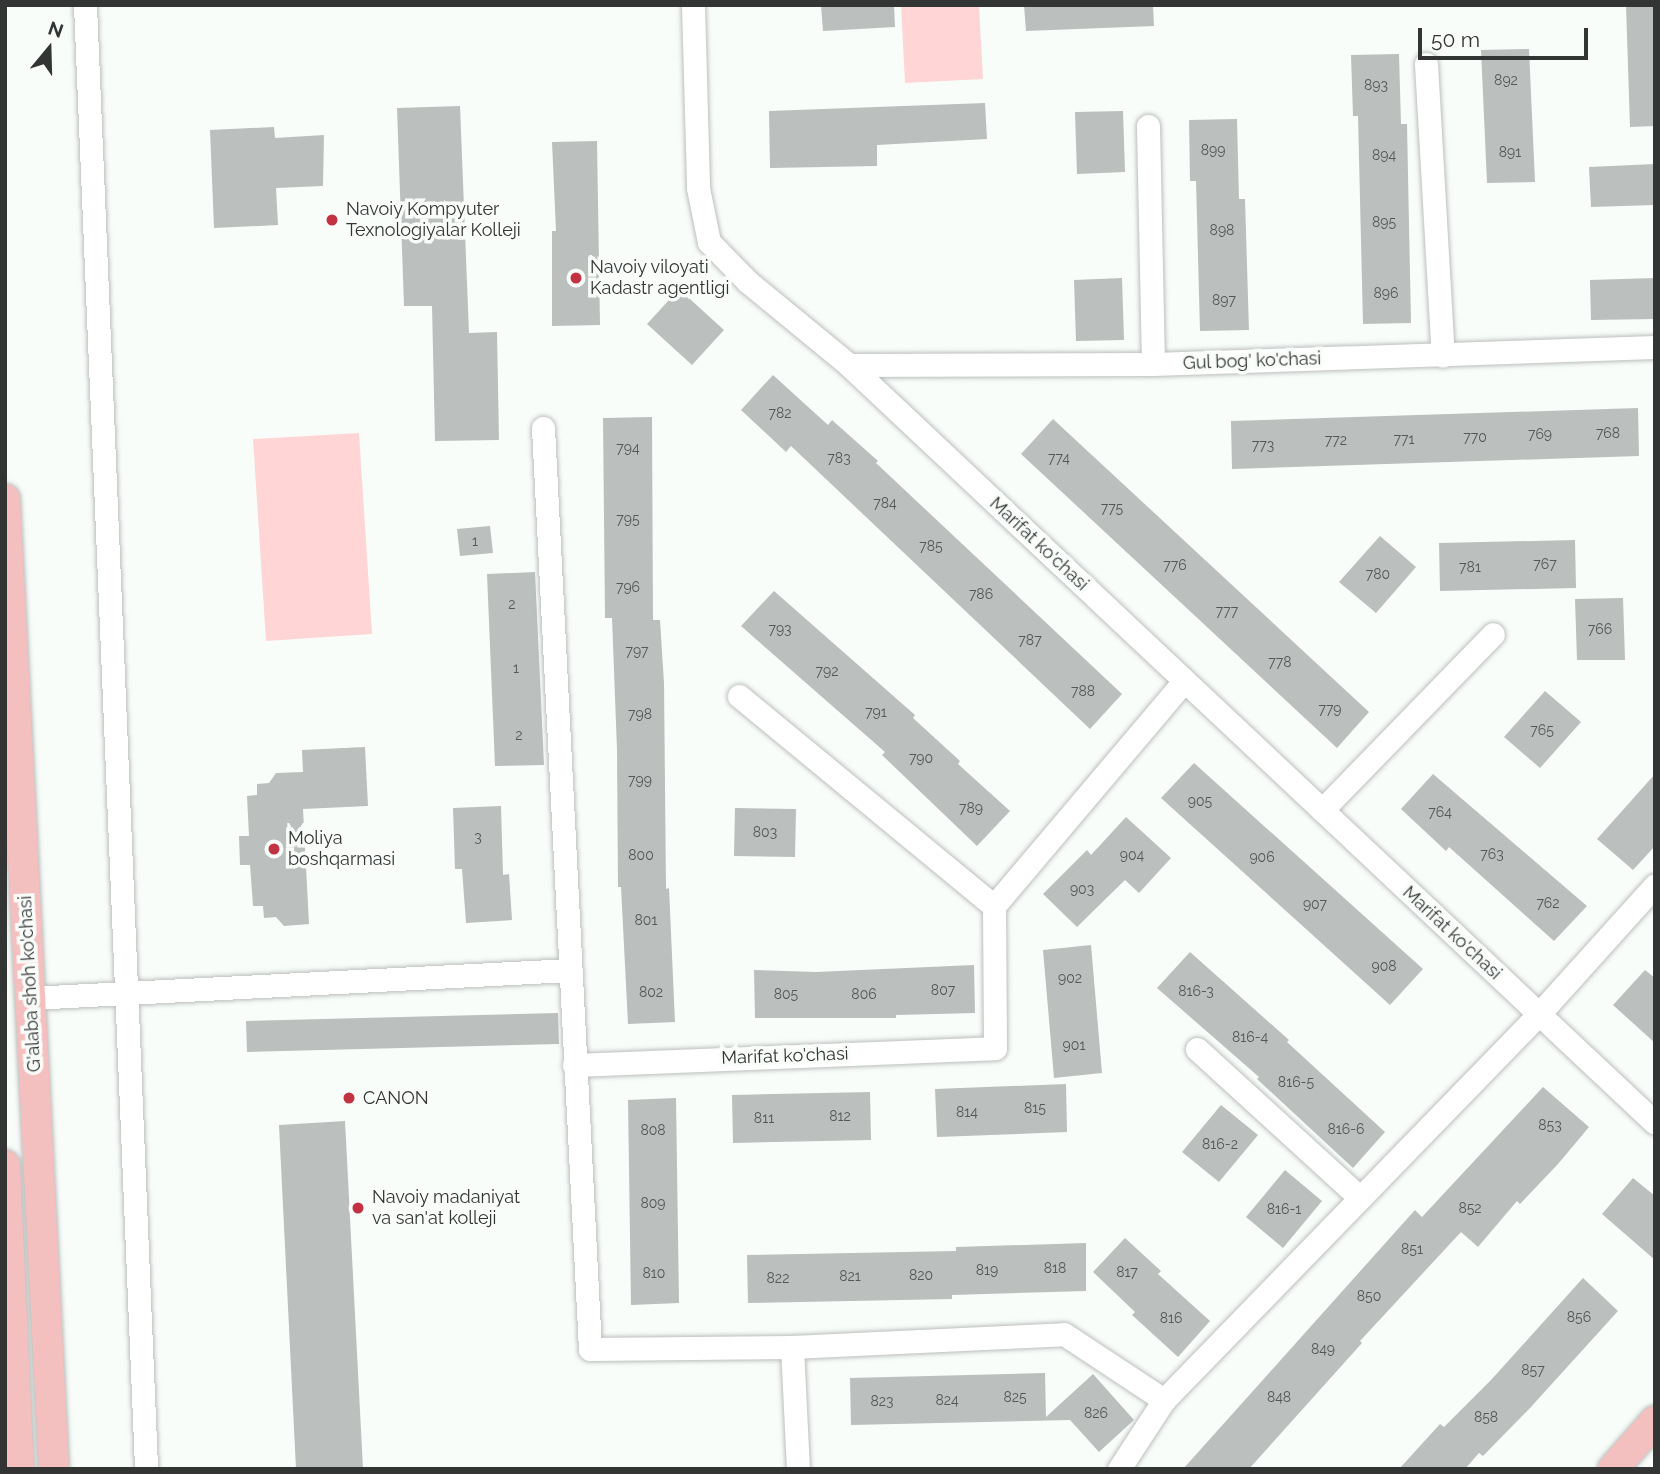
<!DOCTYPE html>
<style>
body{margin:0}
#map{position:relative;width:1660px;height:1474px;overflow:hidden;background:#f9fdfa;font-family:Raleway,sans-serif}
div>[style]{position:absolute}
[style*='--x']{left:calc(var(--x)*1px);top:calc(var(--y)*1px);width:calc(var(--w)*1px);rotate:calc(var(--a)*1deg)}
.green>*{inset:0;background:#ffd6d5}
.building>*{inset:0;background:#bbbfbd}
.roads{filter:drop-shadow(0 0 2px #bbbfbd) drop-shadow(0 0 2px #bbbfbd)}
.minor>*{height:23px;margin:-11.5px;padding:0 11.5px;transform-origin:11.5px;border-radius:11.5px;background:#fff}
.major>*{height:30px;margin:-15px;padding:0 15px;transform-origin:15px;border-radius:15px;background:#f4bfbf}
.dots>*{width:19px;height:19px;translate:-50% -50%;box-sizing:border-box;border:4px solid #f9fdfa;border-radius:50%}
span{translate:-50% -50%;white-space:nowrap;text-align:center;line-height:1.15;-webkit-text-stroke:7px #f9fdfa;paint-order:stroke}
.number-label{font-size:14px;color:#555856}
.number-label span{-webkit-text-stroke-width:0}
.poi-label{font-size:18px;color:#333534}
.left{translate:0 -50%;text-align:left}
.street-label{font-size:18px;color:#333534}
.frame{position:absolute;inset:0;border:7px solid #333534;pointer-events:none}
.north{position:absolute;left:14px;top:14px;width:70px;height:70px;-webkit-text-stroke:5px #f9fdfa;paint-order:stroke;rotate:19deg;font-size:19px;font-weight:700;line-height:28px;text-align:center;color:#333534}
.north::after{content:'';display:block;margin:auto;width:24px;height:32px;background:#333534;clip-path:polygon(50% 0,100% 100%,50% 72%,0 100%)}
.scale{position:absolute;left:1418px;top:28px;width:170px;height:32px;box-sizing:border-box;border:4px solid #333534;border-top:0;padding-left:9px;font-size:21px;line-height:24px;white-space:nowrap;color:#333534;-webkit-text-stroke:5px #f9fdfa;paint-order:stroke}
</style>
<div id="map">
<div class="green">
<div style="clip-path:polygon(901px 5px,979px 5px,983px 79px,905px 83px)"></div>
<div style="clip-path:polygon(359px 433px,372px 634px,266px 641px,253px 439px)"></div>
</div>
<div class="building">
<div style="clip-path:polygon(821px 5px,894px 5px,895px 27px,823px 31px)"></div>
<div style="clip-path:polygon(1024px 5px,1153px 5px,1154px 26px,1026px 31px)"></div>
<div style="clip-path:polygon(1626px 5px,1655px 5px,1655px 126px,1630px 127px)"></div>
<div style="clip-path:polygon(1529px 49px,1535px 182px,1487px 183px,1481px 50px)"></div>
<div style="clip-path:polygon(1399px 54px,1401px 124px,1407px 124px,1411px 323px,1363px 324px,1358px 116px,1353px 116px,1351px 55px)"></div>
<div style="clip-path:polygon(985px 103px,987px 139px,877px 145px,877px 166px,770px 168px,769px 111px)"></div>
<div style="clip-path:polygon(460px 106px,469px 333px,497px 332px,499px 440px,435px 441px,432px 306px,404px 306px,397px 108px)"></div>
<div style="clip-path:polygon(1123px 111px,1125px 172px,1077px 174px,1075px 112px)"></div>
<div style="clip-path:polygon(1237px 119px,1239px 199px,1245px 199px,1249px 330px,1200px 331px,1196px 181px,1190px 181px,1189px 120px)"></div>
<div style="clip-path:polygon(274px 127px,275px 138px,324px 135px,323px 186px,276px 188px,278px 225px,214px 228px,210px 130px)"></div>
<div style="clip-path:polygon(597px 141px,600px 325px,552px 326px,552px 231px,556px 231px,552px 142px)"></div>
<div style="clip-path:polygon(1655px 164px,1655px 205px,1591px 207px,1589px 167px)"></div>
<div style="clip-path:polygon(1122px 278px,1124px 340px,1076px 341px,1074px 280px)"></div>
<div style="clip-path:polygon(1655px 278px,1655px 319px,1591px 320px,1590px 280px)"></div>
<div style="clip-path:polygon(679px 289px,724px 330px,692px 365px,647px 324px)"></div>
<div style="clip-path:polygon(773px 375px,828px 425px,832px 420px,878px 461px,876px 463px,1122px 694px,1090px 729px,791px 446px,786px 452px,741px 410px)"></div>
<div style="clip-path:polygon(1638px 408px,1639px 456px,1232px 469px,1231px 421px)"></div>
<div style="clip-path:polygon(652px 417px,653px 620px,660px 620px,664px 683px,666px 889px,669px 888px,675px 1022px,628px 1024px,621px 887px,618px 887px,617px 750px,612px 618px,605px 618px,603px 418px)"></div>
<div style="clip-path:polygon(1053px 419px,1369px 712px,1337px 748px,1021px 454px)"></div>
<div style="clip-path:polygon(490px 526px,493px 553px,460px 556px,457px 529px)"></div>
<div style="clip-path:polygon(1380px 536px,1416px 567px,1376px 613px,1339px 582px)"></div>
<div style="clip-path:polygon(1575px 540px,1576px 588px,1440px 591px,1439px 543px)"></div>
<div style="clip-path:polygon(535px 572px,544px 765px,495px 766px,487px 574px)"></div>
<div style="clip-path:polygon(774px 591px,915px 715px,913px 718px,960px 761px,958px 764px,1010px 811px,977px 846px,882px 755px,885px 752px,741px 626px)"></div>
<div style="clip-path:polygon(1623px 598px,1625px 660px,1577px 660px,1575px 599px)"></div>
<div style="clip-path:polygon(1545px 691px,1581px 722px,1540px 768px,1504px 737px)"></div>
<div style="clip-path:polygon(365px 747px,368px 806px,303px 809px,309px 924px,284px 926px,276px 917px,264px 918px,263px 906px,253px 906px,250px 865px,240px 865px,239px 836px,249px 836px,247px 796px,257px 795px,257px 784px,269px 783px,276px 773px,303px 772px,302px 750px)"></div>
<div style="clip-path:polygon(1194px 763px,1423px 969px,1390px 1005px,1161px 798px)"></div>
<div style="clip-path:polygon(1433px 774px,1587px 906px,1554px 941px,1449px 847px,1446px 851px,1401px 809px)"></div>
<div style="clip-path:polygon(1655px 774px,1655px 846px,1633px 870px,1597px 839px)"></div>
<div style="clip-path:polygon(501px 806px,503px 875px,509px 874px,512px 920px,466px 923px,462px 869px,455px 869px,453px 808px)"></div>
<div style="clip-path:polygon(735px 808px,796px 809px,795px 857px,734px 856px)"></div>
<div style="clip-path:polygon(1126px 817px,1171px 858px,1139px 893px,1125px 880px,1077px 927px,1043px 894px,1087px 850px,1091px 855px)"></div>
<div style="clip-path:polygon(1091px 945px,1102px 1073px,1054px 1078px,1043px 950px)"></div>
<div style="clip-path:polygon(1190px 952px,1289px 1040px,1287px 1042px,1385px 1132px,1353px 1168px,1257px 1079px,1259px 1077px,1157px 988px)"></div>
<div style="clip-path:polygon(974px 965px,975px 1013px,896px 1015px,896px 1018px,755px 1018px,754px 970px,816px 972px)"></div>
<div style="clip-path:polygon(1645px 970px,1655px 978px,1655px 1043px,1613px 1005px)"></div>
<div style="clip-path:polygon(558px 1013px,559px 1044px,247px 1052px,246px 1021px)"></div>
<div style="clip-path:polygon(1066px 1084px,1067px 1132px,937px 1137px,935px 1089px)"></div>
<div style="clip-path:polygon(1543px 1087px,1589px 1127px,1558px 1164px,1520px 1204px,1517px 1201px,1478px 1247px,1461px 1232px,1360px 1341px,1362px 1343px,1249px 1469px,1183px 1469px,1415px 1210px,1422px 1217px)"></div>
<div style="clip-path:polygon(870px 1092px,871px 1140px,733px 1143px,732px 1095px)"></div>
<div style="clip-path:polygon(676px 1098px,679px 1303px,631px 1305px,628px 1100px)"></div>
<div style="clip-path:polygon(1221px 1105px,1258px 1135px,1219px 1182px,1182px 1152px)"></div>
<div style="clip-path:polygon(345px 1121px,363px 1469px,296px 1469px,279px 1125px)"></div>
<div style="clip-path:polygon(1285px 1170px,1322px 1201px,1283px 1248px,1246px 1217px)"></div>
<div style="clip-path:polygon(1633px 1178px,1655px 1196px,1655px 1260px,1602px 1214px)"></div>
<div style="clip-path:polygon(1125px 1238px,1161px 1271px,1158px 1274px,1210px 1321px,1178px 1357px,1132px 1315px,1135px 1312px,1093px 1272px)"></div>
<div style="clip-path:polygon(1086px 1243px,1086px 1291px,952px 1295px,952px 1299px,748px 1303px,747px 1255px,956px 1251px,956px 1247px)"></div>
<div style="clip-path:polygon(1583px 1278px,1618px 1311px,1530px 1408px,1483px 1456px,1479px 1453px,1465px 1469px,1399px 1469px,1440px 1424px,1444px 1427px,1491px 1380px)"></div>
<div style="clip-path:polygon(1045px 1373px,1046px 1417px,1093px 1374px,1134px 1420px,1099px 1452px,1070px 1420px,851px 1425px,850px 1378px)"></div>
</div>
<div class="roads">
<div class="minor">
<div style="--x:85;--y:5;--w:1465;--a:87.61"></div>
<div style="--x:693;--y:5;--w:183;--a:88.4"></div>
<div style="--x:698;--y:188;--w:55;--a:78.5"></div>
<div style="--x:709;--y:242;--w:56;--a:45.7"></div>
<div style="--x:748;--y:282;--w:131;--a:39.4"></div>
<div style="--x:849;--y:365;--w:1106;--a:43.24"></div>
<div style="--x:1426;--y:64;--w:292;--a:86.7"></div>
<div style="--x:1148;--y:126;--w:238;--a:88.8"></div>
<div style="--x:849;--y:365;--w:304;--a:-0.2"></div>
<div style="--x:1153;--y:364;--w:502;--a:-1.94"></div>
<div style="--x:543;--y:428;--w:922;--a:87.08"></div>
<div style="--x:590;--y:1349;--w:202;--a:-0.6"></div>
<div style="--x:792;--y:1347;--w:272;--a:-2.7"></div>
<div style="--x:1064;--y:1334;--w:120;--a:33.4"></div>
<div style="--x:739;--y:696;--w:330;--a:39.5"></div>
<div style="--x:1322;--y:810;--w:245;--a:-45.8"></div>
<div style="--x:30;--y:998;--w:540;--a:-2.97"></div>
<div style="--x:1197;--y:1049;--w:221;--a:42.4"></div>
<div style="--x:574;--y:1065;--w:421;--a:-2.3"></div>
<div style="--x:995;--y:1048;--w:142;--a:-90.4"></div>
<div style="--x:994;--y:906;--w:294;--a:-49.8"></div>
<div style="--x:792;--y:1347;--w:122;--a:87.2"></div>
<div style="--x:1119;--y:1469;--w:82;--a:-56.9"></div>
<div style="--x:1164;--y:1400;--w:538;--a:-45.83"></div>
<div style="--x:1539;--y:1014;--w:173;--a:-48"></div>
</div>
<div class="major">
<div style="--x:5;--y:499;--w:971;--a:87.11"></div>
<div style="--x:5;--y:1165;--w:304;--a:87.4"></div>
<div style="--x:1613;--y:1469;--w:64;--a:-48.8"></div>
</div>
</div>
<div class="dots">
<div style="left:332px;top:220px;background:#c23242"></div>
<div style="left:576px;top:278px;background:#c23242"></div>
<div style="left:274px;top:849px;background:#c23242"></div>
<div style="left:349px;top:1098px;background:#c23242"></div>
<div style="left:358px;top:1208px;background:#c23242"></div>
</div>
<div class="number-label">
<span style="left:1506px;top:80px">892</span>
<span style="left:1376px;top:85px">893</span>
<span style="left:1213px;top:150px">899</span>
<span style="left:1510px;top:152px">891</span>
<span style="left:1384px;top:155px">894</span>
<span style="left:1384px;top:222px">895</span>
<span style="left:1222px;top:230px">898</span>
<span style="left:1386px;top:293px">896</span>
<span style="left:1224px;top:300px">897</span>
<span style="left:780px;top:413px">782</span>
<span style="left:1608px;top:433px">768</span>
<span style="left:1540px;top:434px">769</span>
<span style="left:1475px;top:437px">770</span>
<span style="left:1404px;top:439px">771</span>
<span style="left:1336px;top:440px">772</span>
<span style="left:1263px;top:445px">773</span>
<span style="left:628px;top:448px">794</span>
<span style="left:839px;top:458px">783</span>
<span style="left:1059px;top:458px">774</span>
<span style="left:885px;top:503px">784</span>
<span style="left:1112px;top:508px">775</span>
<span style="left:628px;top:519px">795</span>
<span style="left:475px;top:541px">1</span>
<span style="left:931px;top:546px">785</span>
<span style="left:1545px;top:564px">767</span>
<span style="left:1175px;top:565px">776</span>
<span style="left:1470px;top:567px">781</span>
<span style="left:1378px;top:574px">780</span>
<span style="left:628px;top:587px">796</span>
<span style="left:981px;top:594px">786</span>
<span style="left:512px;top:604px">2</span>
<span style="left:1227px;top:611px">777</span>
<span style="left:780px;top:629px">793</span>
<span style="left:1600px;top:629px">766</span>
<span style="left:1030px;top:640px">787</span>
<span style="left:637px;top:651px">797</span>
<span style="left:1280px;top:662px">778</span>
<span style="left:516px;top:668px">1</span>
<span style="left:827px;top:671px">792</span>
<span style="left:1083px;top:691px">788</span>
<span style="left:1330px;top:709px">779</span>
<span style="left:876px;top:712px">791</span>
<span style="left:640px;top:714px">798</span>
<span style="left:1542px;top:730px">765</span>
<span style="left:519px;top:735px">2</span>
<span style="left:921px;top:758px">790</span>
<span style="left:640px;top:780px">799</span>
<span style="left:1200px;top:801px">905</span>
<span style="left:971px;top:808px">789</span>
<span style="left:1440px;top:812px">764</span>
<span style="left:765px;top:832px">803</span>
<span style="left:478px;top:837px">3</span>
<span style="left:1492px;top:854px">763</span>
<span style="left:641px;top:855px">800</span>
<span style="left:1132px;top:855px">904</span>
<span style="left:1262px;top:857px">906</span>
<span style="left:1082px;top:889px">903</span>
<span style="left:1548px;top:903px">762</span>
<span style="left:1315px;top:904px">907</span>
<span style="left:646px;top:920px">801</span>
<span style="left:1384px;top:966px">908</span>
<span style="left:1070px;top:978px">902</span>
<span style="left:943px;top:990px">807</span>
<span style="left:1196px;top:991px">816-3</span>
<span style="left:651px;top:992px">802</span>
<span style="left:786px;top:994px">805</span>
<span style="left:864px;top:994px">806</span>
<span style="left:1250px;top:1037px">816-4</span>
<span style="left:1074px;top:1045px">901</span>
<span style="left:1296px;top:1082px">816-5</span>
<span style="left:1035px;top:1108px">815</span>
<span style="left:967px;top:1112px">814</span>
<span style="left:840px;top:1116px">812</span>
<span style="left:764px;top:1118px">811</span>
<span style="left:1550px;top:1125px">853</span>
<span style="left:1346px;top:1129px">816-6</span>
<span style="left:653px;top:1130px">808</span>
<span style="left:1220px;top:1144px">816-2</span>
<span style="left:653px;top:1203px">809</span>
<span style="left:1470px;top:1208px">852</span>
<span style="left:1284px;top:1209px">816-1</span>
<span style="left:1412px;top:1249px">851</span>
<span style="left:1055px;top:1268px">818</span>
<span style="left:987px;top:1270px">819</span>
<span style="left:1127px;top:1272px">817</span>
<span style="left:654px;top:1273px">810</span>
<span style="left:921px;top:1275px">820</span>
<span style="left:850px;top:1276px">821</span>
<span style="left:778px;top:1278px">822</span>
<span style="left:1369px;top:1296px">850</span>
<span style="left:1579px;top:1317px">856</span>
<span style="left:1171px;top:1318px">816</span>
<span style="left:1323px;top:1349px">849</span>
<span style="left:1533px;top:1370px">857</span>
<span style="left:1015px;top:1397px">825</span>
<span style="left:1279px;top:1397px">848</span>
<span style="left:947px;top:1400px">824</span>
<span style="left:882px;top:1401px">823</span>
<span style="left:1096px;top:1413px">826</span>
<span style="left:1486px;top:1417px">858</span>
</div>
<div class="poi-label">
<span class="left" style="left:346px;top:220px">Navoiy Kompyuter<br>Texnologiyalar Kolleji</span>
<span class="left" style="left:590px;top:278px">Navoiy viloyati<br>Kadastr agentligi</span>
<span class="left" style="left:288px;top:849px">Moliya<br>boshqarmasi</span>
<span class="left" style="left:363px;top:1098px">CANON</span>
<span class="left" style="left:372px;top:1208px">Navoiy madaniyat<br>va san'at kolleji</span>
</div>
<div class="street-label">
<span style="left:1252px;top:361px;rotate:-2deg">Gul bog' ko'chasi</span>
<span style="left:1039px;top:544px;rotate:43deg">Marifat ko'chasi</span>
<span style="left:1452px;top:933px;rotate:43deg">Marifat ko'chasi</span>
<span style="left:30px;top:984px;rotate:-93deg">G'alaba shoh ko'chasi</span>
<span style="left:785px;top:1056px;rotate:-2deg">Marifat ko'chasi</span>
</div>
<div class="frame"></div>
<div class="north">N</div>
<div class="scale">50 m</div>
</div>
